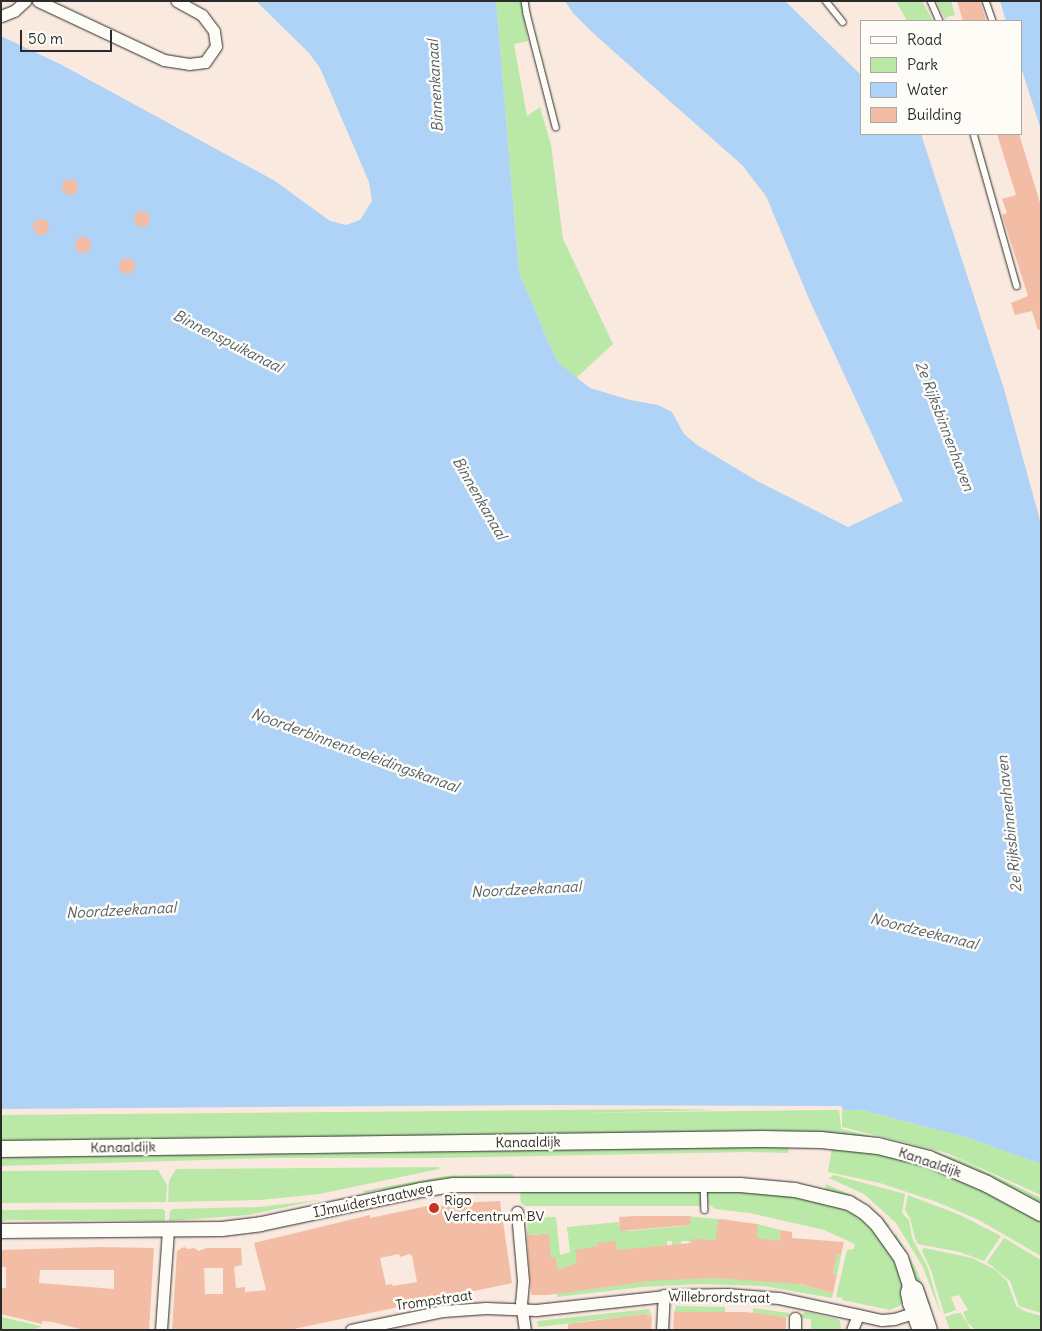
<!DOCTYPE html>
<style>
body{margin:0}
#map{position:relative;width:1042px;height:1331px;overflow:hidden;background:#fae9de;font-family:Delius,sans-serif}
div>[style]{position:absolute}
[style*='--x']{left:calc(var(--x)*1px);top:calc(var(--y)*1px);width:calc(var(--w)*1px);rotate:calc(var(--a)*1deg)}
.green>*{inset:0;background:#b9e8a7}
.water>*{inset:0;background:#aed3f7}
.building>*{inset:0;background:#f2bda4}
.round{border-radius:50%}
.roads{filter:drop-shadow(0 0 1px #2b2b2b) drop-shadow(0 0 1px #2b2b2b)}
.service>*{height:5.5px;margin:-2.75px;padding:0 2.75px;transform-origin:2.75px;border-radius:2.75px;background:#fdfcf7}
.minor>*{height:11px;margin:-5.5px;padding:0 5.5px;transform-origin:5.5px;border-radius:5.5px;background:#fdfcf7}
.tertiary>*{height:14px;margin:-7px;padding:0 7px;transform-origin:7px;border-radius:7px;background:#fdfcf7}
.secondary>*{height:16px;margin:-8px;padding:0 8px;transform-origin:8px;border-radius:8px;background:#fdfcf7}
.dots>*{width:14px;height:14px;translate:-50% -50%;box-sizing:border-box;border:2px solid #fdfcf7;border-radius:50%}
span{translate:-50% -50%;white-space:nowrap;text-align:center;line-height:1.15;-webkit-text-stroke:5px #fdfcf7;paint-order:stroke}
.street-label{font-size:14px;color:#2b2b2b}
.poi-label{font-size:14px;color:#2b2b2b}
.left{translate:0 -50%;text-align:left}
.water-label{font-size:15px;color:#525d68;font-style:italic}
.frame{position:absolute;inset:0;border:2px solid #2b2b2b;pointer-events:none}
.legend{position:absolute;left:860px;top:20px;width:162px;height:115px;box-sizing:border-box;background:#fdfcf7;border:1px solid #a9a8a5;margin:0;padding:6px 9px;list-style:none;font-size:15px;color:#2b2b2b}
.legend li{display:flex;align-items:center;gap:10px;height:25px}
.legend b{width:25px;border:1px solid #a9a8a5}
.scale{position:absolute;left:20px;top:30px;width:92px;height:22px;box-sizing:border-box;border:2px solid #2b2b2b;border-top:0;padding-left:6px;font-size:15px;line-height:18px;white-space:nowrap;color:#2b2b2b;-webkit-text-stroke:4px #fdfcf7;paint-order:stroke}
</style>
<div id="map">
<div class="green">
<div style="clip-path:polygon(496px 1px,521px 1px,528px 41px,514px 44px,527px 116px,540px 107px,551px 145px,563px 239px,613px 344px,575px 379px,561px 365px,553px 353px,519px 272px)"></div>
<div style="clip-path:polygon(896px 1px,922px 1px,933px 21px,907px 21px)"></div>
<div style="clip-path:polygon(936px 1px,951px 1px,955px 15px,947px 17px,946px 20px)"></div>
<div style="clip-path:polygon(673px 1109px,720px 1110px,570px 1113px,839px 1110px,841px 1129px,923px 1148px,961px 1160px,1041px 1198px,1041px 1205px,912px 1148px,1px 1142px,1px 1115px)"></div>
<div style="clip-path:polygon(842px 1110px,862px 1110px,969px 1138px,1041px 1164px,1041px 1195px,947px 1153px,842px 1127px)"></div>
<div style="clip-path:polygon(789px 1146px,788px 1153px,749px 1152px,434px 1158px,271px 1158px,1px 1166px,1px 1156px)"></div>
<div style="clip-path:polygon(832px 1147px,870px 1152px,915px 1163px,964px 1180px,1022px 1210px,1041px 1221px,1041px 1256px,979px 1220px,937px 1202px,880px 1183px,828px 1172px)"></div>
<div style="clip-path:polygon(439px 1167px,439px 1169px,319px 1194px,260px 1200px,168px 1202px,169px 1181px,176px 1169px)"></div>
<div style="clip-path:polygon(158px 1170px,167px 1185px,166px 1202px,1px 1203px,1px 1171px)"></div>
<div style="clip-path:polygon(512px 1174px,515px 1179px,383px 1192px,382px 1189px,365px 1193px,363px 1191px,445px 1176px)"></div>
<div style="clip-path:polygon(834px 1175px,905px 1194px,902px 1213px,909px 1220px,912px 1238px,928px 1268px,941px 1315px,923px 1267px,896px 1223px,864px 1194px,829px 1178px)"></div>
<div style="clip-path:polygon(826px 1184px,853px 1196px,875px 1211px,890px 1226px,888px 1227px,877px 1215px,843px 1195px,825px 1190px)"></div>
<div style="clip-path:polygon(710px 1190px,789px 1196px,836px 1207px,854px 1214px,871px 1229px,890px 1253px,898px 1271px,906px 1300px,899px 1306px,890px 1310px,842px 1300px,843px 1298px,836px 1297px,847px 1250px,854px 1249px,855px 1244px,824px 1230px,750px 1213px,715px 1209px,708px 1203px,708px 1193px)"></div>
<div style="clip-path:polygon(700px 1191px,701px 1204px,699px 1206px,525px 1206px,521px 1203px,520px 1196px,521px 1192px)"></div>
<div style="clip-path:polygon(908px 1195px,960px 1215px,1001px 1236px,984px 1261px,960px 1252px,918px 1244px,915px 1238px,910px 1218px,905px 1210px)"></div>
<div style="clip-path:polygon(319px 1200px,248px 1215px,169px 1221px,170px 1211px,173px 1209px,259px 1207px)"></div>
<div style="clip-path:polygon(162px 1209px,165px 1211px,165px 1221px,6px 1220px,1px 1223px,1px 1210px)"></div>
<div style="clip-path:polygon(evenodd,684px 1216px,718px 1219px,717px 1227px,721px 1219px,730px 1220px,729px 1230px,735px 1231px,736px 1221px,757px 1230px,757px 1224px,781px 1230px,779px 1241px,774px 1241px,841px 1255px,837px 1275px,833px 1274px,835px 1265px,831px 1264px,786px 1283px,796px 1283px,833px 1293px,832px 1298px,764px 1286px,699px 1284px,642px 1287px,557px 1297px,559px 1276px,556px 1258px,555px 1284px,539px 1234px,527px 1235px,528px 1218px,556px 1217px,560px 1255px,570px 1252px,567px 1227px,619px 1222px,620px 1229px,628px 1231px,684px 1226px,684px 1216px,704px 1239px,710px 1240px,709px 1278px,699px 1278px,704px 1239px,684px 1216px,667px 1241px,672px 1241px,674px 1279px,668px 1257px,667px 1241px,684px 1216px,681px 1241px,689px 1241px,690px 1263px,681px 1263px,681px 1241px,684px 1216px,711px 1263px,764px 1281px,711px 1278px,711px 1263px)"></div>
<div style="clip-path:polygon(896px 1234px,917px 1271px,930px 1303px,929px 1306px,894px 1235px)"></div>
<div style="clip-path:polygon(1004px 1238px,1041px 1260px,1041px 1313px,1019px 1306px,1010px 1281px,987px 1262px)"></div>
<div style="clip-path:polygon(924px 1248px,972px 1258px,996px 1270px,1007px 1281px,1016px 1306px,1024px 1311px,1041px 1316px,1041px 1330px,975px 1330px,967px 1322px,963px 1312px,968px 1310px,959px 1295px,951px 1297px,956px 1310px,944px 1314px,931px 1270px,922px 1251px)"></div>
<div style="clip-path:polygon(676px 1306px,725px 1307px,725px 1313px,674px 1312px)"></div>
<div style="clip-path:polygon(753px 1308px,789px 1313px,789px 1317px,753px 1314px)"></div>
<div style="clip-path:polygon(649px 1309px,652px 1317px,647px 1314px,578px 1322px,578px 1330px,574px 1330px,573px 1323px,538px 1327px,537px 1321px)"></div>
<div style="clip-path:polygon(806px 1312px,837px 1319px,840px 1321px,841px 1330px,811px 1330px,811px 1319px,792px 1317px,792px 1313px,800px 1315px)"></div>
<div style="clip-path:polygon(957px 1313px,961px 1313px,971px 1330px,950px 1330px,945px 1317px)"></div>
<div style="clip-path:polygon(1px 1317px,40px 1326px,41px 1327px,30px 1330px,1px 1330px)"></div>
</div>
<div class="water">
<div style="clip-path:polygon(256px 1px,496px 1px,519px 272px,553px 353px,561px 365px,590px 388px,630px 400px,658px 405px,672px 412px,684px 434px,697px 445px,757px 481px,848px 527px,903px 501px,809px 299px,766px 196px,742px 165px,594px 34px,573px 13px,565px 1px,785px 1px,861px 75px,861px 134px,921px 134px,1004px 389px,1041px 524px,1041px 1164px,969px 1138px,862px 1110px,843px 1110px,841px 1106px,532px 1105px,1px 1109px,1px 36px,62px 65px,275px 181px,330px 221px,346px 225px,360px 220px,372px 201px,369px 182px,320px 68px,309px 53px)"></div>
<div style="clip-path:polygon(1000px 1px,1041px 1px,1041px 130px,1021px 67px,1021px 21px,1006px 21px)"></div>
</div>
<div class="building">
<div style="clip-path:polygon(957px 1px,980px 1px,986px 21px,963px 21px)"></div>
<div style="clip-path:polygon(997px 134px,1019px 134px,1041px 206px,1041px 330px,1038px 330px,1032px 311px,1015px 315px,1011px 303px,1028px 296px,1002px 215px,1007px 213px,1002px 199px,1016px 195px)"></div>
<div class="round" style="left:62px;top:179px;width:16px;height:16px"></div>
<div class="round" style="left:134px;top:211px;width:16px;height:16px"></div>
<div class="round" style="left:33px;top:219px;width:16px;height:16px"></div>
<div class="round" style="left:75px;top:237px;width:16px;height:16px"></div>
<div class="round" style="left:119px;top:258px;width:16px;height:16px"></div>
<div style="clip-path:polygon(evenodd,500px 1201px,512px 1283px,289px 1330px,172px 1330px,177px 1251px,184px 1247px,188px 1249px,194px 1248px,199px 1251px,206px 1248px,241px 1248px,242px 1265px,234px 1267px,236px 1288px,245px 1287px,245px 1292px,266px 1290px,254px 1243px,370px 1215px,370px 1218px,432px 1205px,432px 1207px,460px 1203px,500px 1201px,399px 1254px,400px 1257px,410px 1254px,412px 1256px,417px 1282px,393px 1286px,392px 1284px,386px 1285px,380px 1258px,399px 1254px,500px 1201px,204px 1268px,223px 1268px,223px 1294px,205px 1294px,204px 1268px)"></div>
<div style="clip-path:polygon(635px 1216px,691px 1216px,690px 1225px,620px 1231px,619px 1217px)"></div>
<div style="clip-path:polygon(718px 1219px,757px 1224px,757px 1238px,779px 1241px,781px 1230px,792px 1232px,792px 1238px,844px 1242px,841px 1255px,837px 1254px,833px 1274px,837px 1275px,833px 1293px,800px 1284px,711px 1278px,648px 1281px,548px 1295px,531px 1295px,527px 1235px,549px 1234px,551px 1258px,556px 1257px,558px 1270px,577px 1263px,575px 1250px,598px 1246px,597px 1243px,616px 1241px,617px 1250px,692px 1243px,692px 1239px,716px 1240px)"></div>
<div style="clip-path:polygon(evenodd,99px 1247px,154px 1248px,149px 1330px,84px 1330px,52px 1322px,42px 1321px,42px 1324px,1px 1314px,1px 1288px,6px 1288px,6px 1267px,1px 1267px,1px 1250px,99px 1247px,40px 1270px,114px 1270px,114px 1289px,39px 1283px,40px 1270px)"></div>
<div style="clip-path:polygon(674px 1312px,745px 1312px,786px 1317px,786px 1330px,673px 1330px)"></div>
<div style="clip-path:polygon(645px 1314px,652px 1317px,651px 1330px,568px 1330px,568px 1324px)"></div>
</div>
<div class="roads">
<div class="service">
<div style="--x:525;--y:1;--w:13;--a:81"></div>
<div style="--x:527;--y:14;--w:117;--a:75.6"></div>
<div style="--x:826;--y:1;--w:27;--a:51"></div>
<div style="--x:931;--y:1;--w:22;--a:66"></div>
<div style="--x:986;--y:1;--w:21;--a:71"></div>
<div style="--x:974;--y:134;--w:158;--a:74.2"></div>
<div style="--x:704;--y:1185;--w:25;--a:88"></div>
</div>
<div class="minor">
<div style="--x:38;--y:1;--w:139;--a:25.1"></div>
<div style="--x:164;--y:60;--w:25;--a:9"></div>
<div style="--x:189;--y:64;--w:16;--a:-7"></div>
<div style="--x:205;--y:62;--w:19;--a:-55"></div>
<div style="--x:216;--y:46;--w:15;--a:-98"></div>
<div style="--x:214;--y:31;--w:20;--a:-127"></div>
<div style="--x:202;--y:15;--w:29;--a:-151"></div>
<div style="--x:1;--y:16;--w:14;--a:-21"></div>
<div style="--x:14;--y:11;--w:15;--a:-42"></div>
<div style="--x:517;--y:1212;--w:69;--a:85"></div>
<div style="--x:523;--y:1281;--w:21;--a:95"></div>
<div style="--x:521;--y:1302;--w:28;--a:82"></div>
<div style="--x:795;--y:1318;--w:12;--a:90"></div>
<div style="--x:161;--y:1330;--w:100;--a:-86"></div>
<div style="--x:351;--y:1330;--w:94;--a:-11.7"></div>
<div style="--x:443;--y:1311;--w:43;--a:-4"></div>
<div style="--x:486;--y:1308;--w:50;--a:2.3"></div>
<div style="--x:536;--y:1310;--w:139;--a:-6.2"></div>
<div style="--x:674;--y:1295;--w:52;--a:-1.1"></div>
<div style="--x:726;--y:1294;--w:53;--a:4.3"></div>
<div style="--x:779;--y:1298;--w:105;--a:12.1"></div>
<div style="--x:882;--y:1320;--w:12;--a:-5"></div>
<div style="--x:894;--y:1319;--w:27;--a:-17"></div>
<div style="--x:662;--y:1330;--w:35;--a:-87"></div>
<div style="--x:852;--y:1330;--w:16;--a:-68"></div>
</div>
<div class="tertiary">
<div style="--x:1;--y:1231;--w:221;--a:-0.5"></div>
<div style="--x:222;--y:1229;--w:39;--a:-7"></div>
<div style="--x:261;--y:1224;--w:164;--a:-12"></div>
<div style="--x:421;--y:1190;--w:33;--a:-9"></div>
<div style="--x:454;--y:1185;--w:286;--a:0"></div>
<div style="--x:740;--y:1185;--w:55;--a:5.2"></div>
<div style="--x:795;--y:1190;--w:56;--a:13.5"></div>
<div style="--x:849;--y:1203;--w:17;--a:31"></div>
<div style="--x:864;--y:1212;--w:16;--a:43"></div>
<div style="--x:876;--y:1223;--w:43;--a:54.5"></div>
<div style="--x:901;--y:1258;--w:28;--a:72"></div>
<div style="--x:910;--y:1285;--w:8;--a:104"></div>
<div style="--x:908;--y:1293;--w:10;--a:79"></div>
<div style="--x:910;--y:1303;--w:29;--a:70"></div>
<div style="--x:910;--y:1285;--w:7;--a:34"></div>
<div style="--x:916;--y:1289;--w:43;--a:71.1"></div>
</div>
<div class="secondary">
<div style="--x:1;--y:1149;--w:761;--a:-0.75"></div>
<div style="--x:762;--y:1139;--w:59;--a:1"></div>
<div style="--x:821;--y:1140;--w:57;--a:6"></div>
<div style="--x:878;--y:1146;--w:53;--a:14.3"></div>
<div style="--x:929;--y:1159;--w:63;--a:23.3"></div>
<div style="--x:987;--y:1184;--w:61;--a:28.2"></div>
</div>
</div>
<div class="dots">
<div style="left:434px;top:1208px;background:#c8321e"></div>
</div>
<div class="street-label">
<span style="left:528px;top:1142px;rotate:-1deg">Kanaaldijk</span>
<span style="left:123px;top:1147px;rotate:-1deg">Kanaaldijk</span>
<span style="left:930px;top:1162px;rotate:19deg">Kanaaldijk</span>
<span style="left:373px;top:1200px;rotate:-12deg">IJmuiderstraatweg</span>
<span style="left:719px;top:1297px;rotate:1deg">Willebrordstraat</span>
<span style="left:434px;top:1300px;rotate:-8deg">Trompstraat</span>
</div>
<div class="poi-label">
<span class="left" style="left:444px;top:1208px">Rigo<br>Verfcentrum BV</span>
</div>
<div class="water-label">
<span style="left:435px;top:86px;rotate:-93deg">Binnenkanaal</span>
<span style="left:228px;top:341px;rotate:27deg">Binnenspuikanaal</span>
<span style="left:945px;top:426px;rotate:69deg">2e Rijksbinnenhaven</span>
<span style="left:480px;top:498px;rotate:60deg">Binnenkanaal</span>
<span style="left:355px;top:750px;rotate:20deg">Noorderbinnentoeleidingskanaal</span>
<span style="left:1009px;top:824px;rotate:-96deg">2e Rijksbinnenhaven</span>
<span style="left:526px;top:889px;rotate:-3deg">Noordzeekanaal</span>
<span style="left:121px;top:910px;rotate:-3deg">Noordzeekanaal</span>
<span style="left:924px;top:931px;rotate:14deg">Noordzeekanaal</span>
</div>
<div class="frame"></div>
<ul class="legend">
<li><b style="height:6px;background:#fdfcf7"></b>Road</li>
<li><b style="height:14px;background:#b9e8a7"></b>Park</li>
<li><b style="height:14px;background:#aed3f7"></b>Water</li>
<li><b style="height:14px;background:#f2bda4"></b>Building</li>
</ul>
<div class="scale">50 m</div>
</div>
